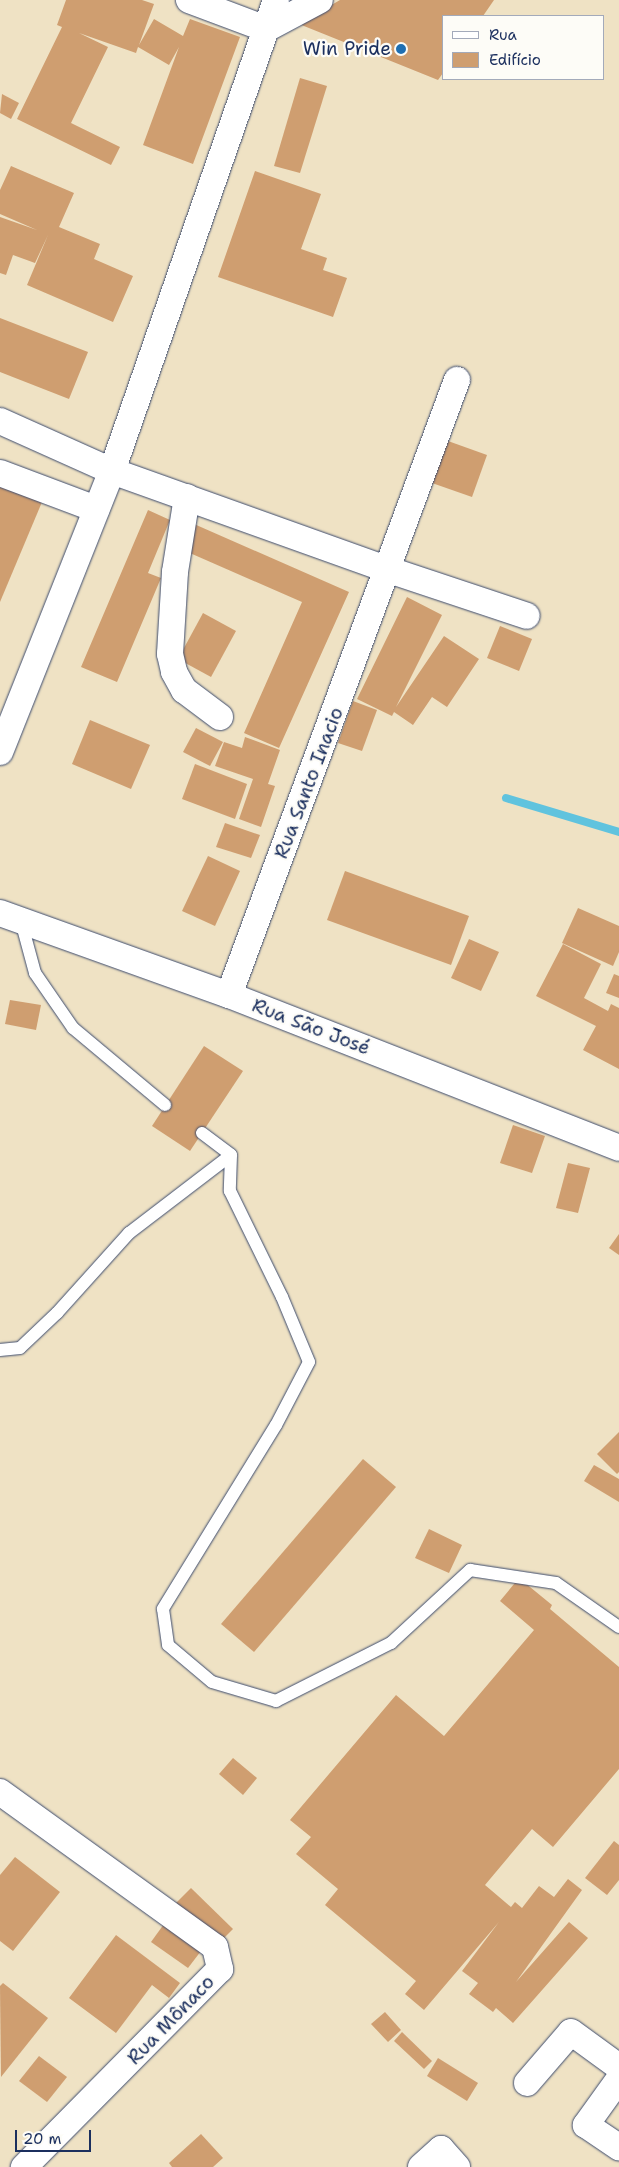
<!DOCTYPE html>
<meta charset="utf-8">
<style>
body{margin:0}
#map{position:relative;width:619px;height:2167px;overflow:hidden;background:#efe2c4;font-family:"Shantell Sans",sans-serif}
div>[style]{position:absolute}
[style*='--x']{left:calc(var(--x)*1px);top:calc(var(--y)*1px);width:calc(var(--w)*1px);rotate:calc(var(--a)*1deg)}
.stream>*{height:8px;margin:-4px;padding:0 4px;transform-origin:4px;border-radius:4px;background:#60c3de}
.building>*{inset:0;background:#cf9e70}
.roads{filter:drop-shadow(0 0 1px #3b4a6d) drop-shadow(0 0 1px #3b4a6d)}
.service>*{height:12px;margin:-6px;padding:0 6px;transform-origin:6px;border-radius:6px;background:#fff}
.minor>*{height:26px;margin:-13px;padding:0 13px;transform-origin:13px;border-radius:13px;background:#fff}
.dots>*{width:14px;height:14px;translate:-50% -50%;box-sizing:border-box;border:2px solid #fdfcf7;border-radius:50%}
span{translate:-50% -50%;white-space:nowrap;text-align:center;line-height:1.15;-webkit-text-stroke:4.5px #fdfcf7;paint-order:stroke}
.poi-label{font-size:19px;color:#1b2f5e}
.right{translate:-100% -50%;text-align:right}
.street-label{font-size:19px;color:#1b2f5e}
.legend{position:absolute;left:442px;top:15px;width:162px;height:65px;box-sizing:border-box;background:#fdfcf7;border:1px solid #a3aaba;margin:0;padding:6px 9px;list-style:none;font-size:15px;color:#1b2f5e}
.legend li{display:flex;align-items:center;gap:10px;height:25px}
.legend b{width:25px;border:1px solid #a3aaba}
.scale{position:absolute;left:15px;top:2130px;width:76px;height:22px;box-sizing:border-box;border:2px solid #1b2f5e;border-top:0;padding-left:6px;font-size:15px;line-height:18px;white-space:nowrap;color:#1b2f5e;-webkit-text-stroke:4px #fdfcf7;paint-order:stroke}
</style>
<div id="map">
<div class="stream">
<div style="--x:506;--y:798;--w:118;--a:16.7"></div>
</div>
<div class="building">
<div style="clip-path:polygon(66px 0,142px 0,154px 4px,139px 45px,154px 19px,183px 36px,190px 19px,240px 37px,193px 164px,143px 145px,179px 47px,169px 65px,138px 47px,136px 53px,79px 33px,108px 47px,71px 123px,120px 147px,111px 165px,17px 119px,62px 27px,57px 25px)"></div>
<div style="clip-path:polygon(340px 0,494px 0,483px 16px,443px 16px,443px 73px,438px 80px,299px 24px)"></div>
<div style="clip-path:polygon(300px 78px,327px 86px,300px 173px,274px 166px)"></div>
<div style="clip-path:polygon(2px 94px,19px 103px,11px 119px,0 113px)"></div>
<div style="clip-path:polygon(11px 166px,74px 193px,59px 227px,100px 244px,94px 259px,133px 276px,113px 322px,27px 285px,48px 235px,35px 263px,13px 255px,6px 275px,0 273px,0 217px,37px 230px,0 214px,0 190px)"></div>
<div style="clip-path:polygon(255px 171px,321px 194px,301px 249px,327px 258px,323px 270px,347px 278px,333px 317px,218px 277px)"></div>
<div style="clip-path:polygon(0 318px,88px 352px,69px 399px,0 372px)"></div>
<div style="clip-path:polygon(448px 441px,487px 455px,472px 497px,432px 483px)"></div>
<div style="clip-path:polygon(0 485px,42px 502px,0 602px)"></div>
<div style="clip-path:polygon(148px 510px,170px 520px,148px 573px,161px 578px,117px 682px,81px 667px)"></div>
<div style="clip-path:polygon(194px 524px,349px 592px,279px 748px,244px 733px,302px 602px,183px 550px)"></div>
<div style="clip-path:polygon(407px 597px,442px 615px,396px 707px,444px 636px,479px 659px,447px 707px,432px 697px,413px 725px,394px 712px,392px 716px,357px 699px)"></div>
<div style="clip-path:polygon(203px 613px,236px 631px,211px 677px,178px 659px)"></div>
<div style="clip-path:polygon(500px 626px,532px 639px,519px 671px,487px 658px)"></div>
<div style="clip-path:polygon(353px 701px,377px 710px,362px 751px,338px 743px)"></div>
<div style="clip-path:polygon(90px 720px,150px 745px,131px 789px,72px 764px)"></div>
<div style="clip-path:polygon(196px 728px,223px 742px,210px 766px,183px 752px)"></div>
<div style="clip-path:polygon(245px 737px,280px 750px,268px 784px,275px 786px,261px 827px,239px 819px,253px 779px,215px 766px,224px 742px,242px 748px)"></div>
<div style="clip-path:polygon(195px 764px,247px 784px,235px 819px,182px 799px)"></div>
<div style="clip-path:polygon(225px 823px,260px 835px,251px 858px,216px 847px)"></div>
<div style="clip-path:polygon(208px 856px,240px 871px,215px 926px,182px 911px)"></div>
<div style="clip-path:polygon(345px 871px,469px 916px,451px 965px,327px 920px)"></div>
<div style="clip-path:polygon(578px 908px,619px 926px,619px 952px,613px 966px,562px 943px)"></div>
<div style="clip-path:polygon(469px 939px,499px 952px,481px 991px,451px 978px)"></div>
<div style="clip-path:polygon(563px 944px,601px 964px,584px 998px,608px 1011px,611px 1004px,619px 1008px,619px 1069px,583px 1050px,596px 1026px,536px 996px)"></div>
<div style="clip-path:polygon(614px 974px,619px 976px,619px 998px,606px 993px)"></div>
<div style="clip-path:polygon(10px 1000px,41px 1005px,36px 1030px,5px 1024px)"></div>
<div style="clip-path:polygon(204px 1046px,243px 1071px,190px 1151px,152px 1126px)"></div>
<div style="clip-path:polygon(513px 1125px,545px 1136px,532px 1173px,500px 1163px)"></div>
<div style="clip-path:polygon(568px 1163px,590px 1168px,578px 1213px,556px 1208px)"></div>
<div style="clip-path:polygon(619px 1234px,619px 1255px,609px 1248px)"></div>
<div style="clip-path:polygon(619px 1432px,619px 1472px,617px 1474px,597px 1454px)"></div>
<div style="clip-path:polygon(363px 1459px,396px 1487px,254px 1652px,221px 1624px)"></div>
<div style="clip-path:polygon(594px 1465px,619px 1479px,619px 1502px,584px 1481px)"></div>
<div style="clip-path:polygon(429px 1529px,462px 1545px,449px 1573px,415px 1558px)"></div>
<div style="clip-path:polygon(519px 1578px,552px 1605px,550px 1609px,619px 1667px,619px 1769px,553px 1847px,532px 1829px,485px 1885px,511px 1907px,515px 1902px,522px 1908px,539px 1886px,554px 1897px,568px 1879px,582px 1890px,516px 1982px,569px 1922px,588px 1938px,513px 2023px,496px 2008px,493px 2012px,469px 1994px,478px 1983px,462px 1971px,499px 1922px,424px 2010px,405px 1994px,416px 1981px,325px 1905px,338px 1889px,296px 1854px,311px 1837px,290px 1820px,396px 1695px,444px 1736px,534px 1630px,500px 1601px)"></div>
<div style="clip-path:polygon(233px 1758px,257px 1778px,243px 1795px,219px 1774px)"></div>
<div style="clip-path:polygon(614px 1841px,619px 1845px,619px 1880px,607px 1895px,585px 1878px)"></div>
<div style="clip-path:polygon(15px 1857px,60px 1892px,13px 1951px,0 1941px,0 1875px)"></div>
<div style="clip-path:polygon(191px 1888px,233px 1929px,218px 1944px,176px 1903px)"></div>
<div style="clip-path:polygon(164px 1924px,201px 1951px,188px 1968px,151px 1942px)"></div>
<div style="clip-path:polygon(116px 1935px,180px 1983px,169px 1998px,152px 1985px,116px 2033px,69px 1998px)"></div>
<div style="clip-path:polygon(3px 1983px,48px 2018px,1px 2077px,0 1986px)"></div>
<div style="clip-path:polygon(385px 2012px,401px 2030px,388px 2042px,371px 2024px)"></div>
<div style="clip-path:polygon(402px 2032px,432px 2061px,424px 2069px,394px 2041px)"></div>
<div style="clip-path:polygon(39px 2056px,67px 2077px,47px 2102px,19px 2081px)"></div>
<div style="clip-path:polygon(438px 2058px,478px 2083px,467px 2101px,427px 2076px)"></div>
<div style="clip-path:polygon(201px 2134px,223px 2158px,213px 2167px,172px 2167px,169px 2163px)"></div>
</div>
<div class="roads">
<div class="service">
<div style="--x:21;--y:921;--w:54;--a:74.9"></div>
<div style="--x:35;--y:973;--w:67;--a:55.4"></div>
<div style="--x:73;--y:1028;--w:120;--a:39.9"></div>
<div style="--x:202;--y:1133;--w:36;--a:37"></div>
<div style="--x:231;--y:1155;--w:36;--a:92"></div>
<div style="--x:230;--y:1191;--w:118;--a:63.9"></div>
<div style="--x:282;--y:1297;--w:70;--a:67.4"></div>
<div style="--x:309;--y:1362;--w:71;--a:117.6"></div>
<div style="--x:276;--y:1425;--w:216;--a:121.6"></div>
<div style="--x:163;--y:1609;--w:36;--a:82"></div>
<div style="--x:168;--y:1645;--w:57;--a:40.1"></div>
<div style="--x:212;--y:1682;--w:67;--a:16.5"></div>
<div style="--x:276;--y:1701;--w:129;--a:-26.8"></div>
<div style="--x:391;--y:1643;--w:108;--a:-42.7"></div>
<div style="--x:470;--y:1570;--w:87;--a:8.6"></div>
<div style="--x:556;--y:1583;--w:77;--a:34.9"></div>
<div style="--x:0;--y:1350;--w:20;--a:-6"></div>
<div style="--x:20;--y:1348;--w:51;--a:-43.4"></div>
<div style="--x:57;--y:1313;--w:108;--a:-48"></div>
<div style="--x:129;--y:1233;--w:128;--a:-37.4"></div>
</div>
<div class="minor">
<div style="--x:189;--y:0;--w:82;--a:20.6"></div>
<div style="--x:266;--y:29;--w:61;--a:-28.2"></div>
<div style="--x:0;--y:421;--w:123;--a:24.1"></div>
<div style="--x:112;--y:471;--w:294;--a:19.7"></div>
<div style="--x:389;--y:570;--w:145;--a:18.4"></div>
<div style="--x:0;--y:473;--w:103;--a:20.6"></div>
<div style="--x:187;--y:497;--w:76;--a:99.1"></div>
<div style="--x:175;--y:572;--w:82;--a:93.5"></div>
<div style="--x:170;--y:654;--w:18;--a:77"></div>
<div style="--x:174;--y:672;--w:21;--a:61"></div>
<div style="--x:184;--y:690;--w:45;--a:36.9"></div>
<div style="--x:0;--y:752;--w:302;--a:-68.3"></div>
<div style="--x:112;--y:471;--w:499;--a:-70.8"></div>
<div style="--x:0;--y:913;--w:243;--a:19.7"></div>
<div style="--x:229;--y:995;--w:419;--a:21.4"></div>
<div style="--x:229;--y:995;--w:656;--a:-69.66"></div>
<div style="--x:0;--y:1792;--w:265;--a:35.8"></div>
<div style="--x:215;--y:1947;--w:23;--a:77"></div>
<div style="--x:220;--y:1969;--w:279;--a:134.7"></div>
<div style="--x:619;--y:2079;--w:57;--a:125.7"></div>
<div style="--x:586;--y:2125;--w:40;--a:34"></div>
<div style="--x:527;--y:2083;--w:67;--a:-49.2"></div>
<div style="--x:571;--y:2032;--w:59;--a:36.1"></div>
<div style="--x:421;--y:2167;--w:27;--a:-42"></div>
<div style="--x:441;--y:2149;--w:24;--a:48"></div>
</div>
</div>
<div class="dots">
<div style="left:401px;top:49px;background:#1f6fb2"></div>
</div>
<div class="poi-label">
<span class="right" style="left:391px;top:49px">Win Pride</span>
</div>
<div class="street-label">
<span style="left:309px;top:783px;rotate:-69deg">Rua Santo Inacio</span>
<span style="left:311px;top:1027px;rotate:21deg">Rua São José</span>
<span style="left:171px;top:2020px;rotate:-46deg">Rua Mônaco</span>
</div>
<ul class="legend">
<li><b style="height:6px;background:#fff"></b>Rua</li>
<li><b style="height:14px;background:#cf9e70"></b>Edifício</li>
</ul>
<div class="scale">20 m</div>
</div>
